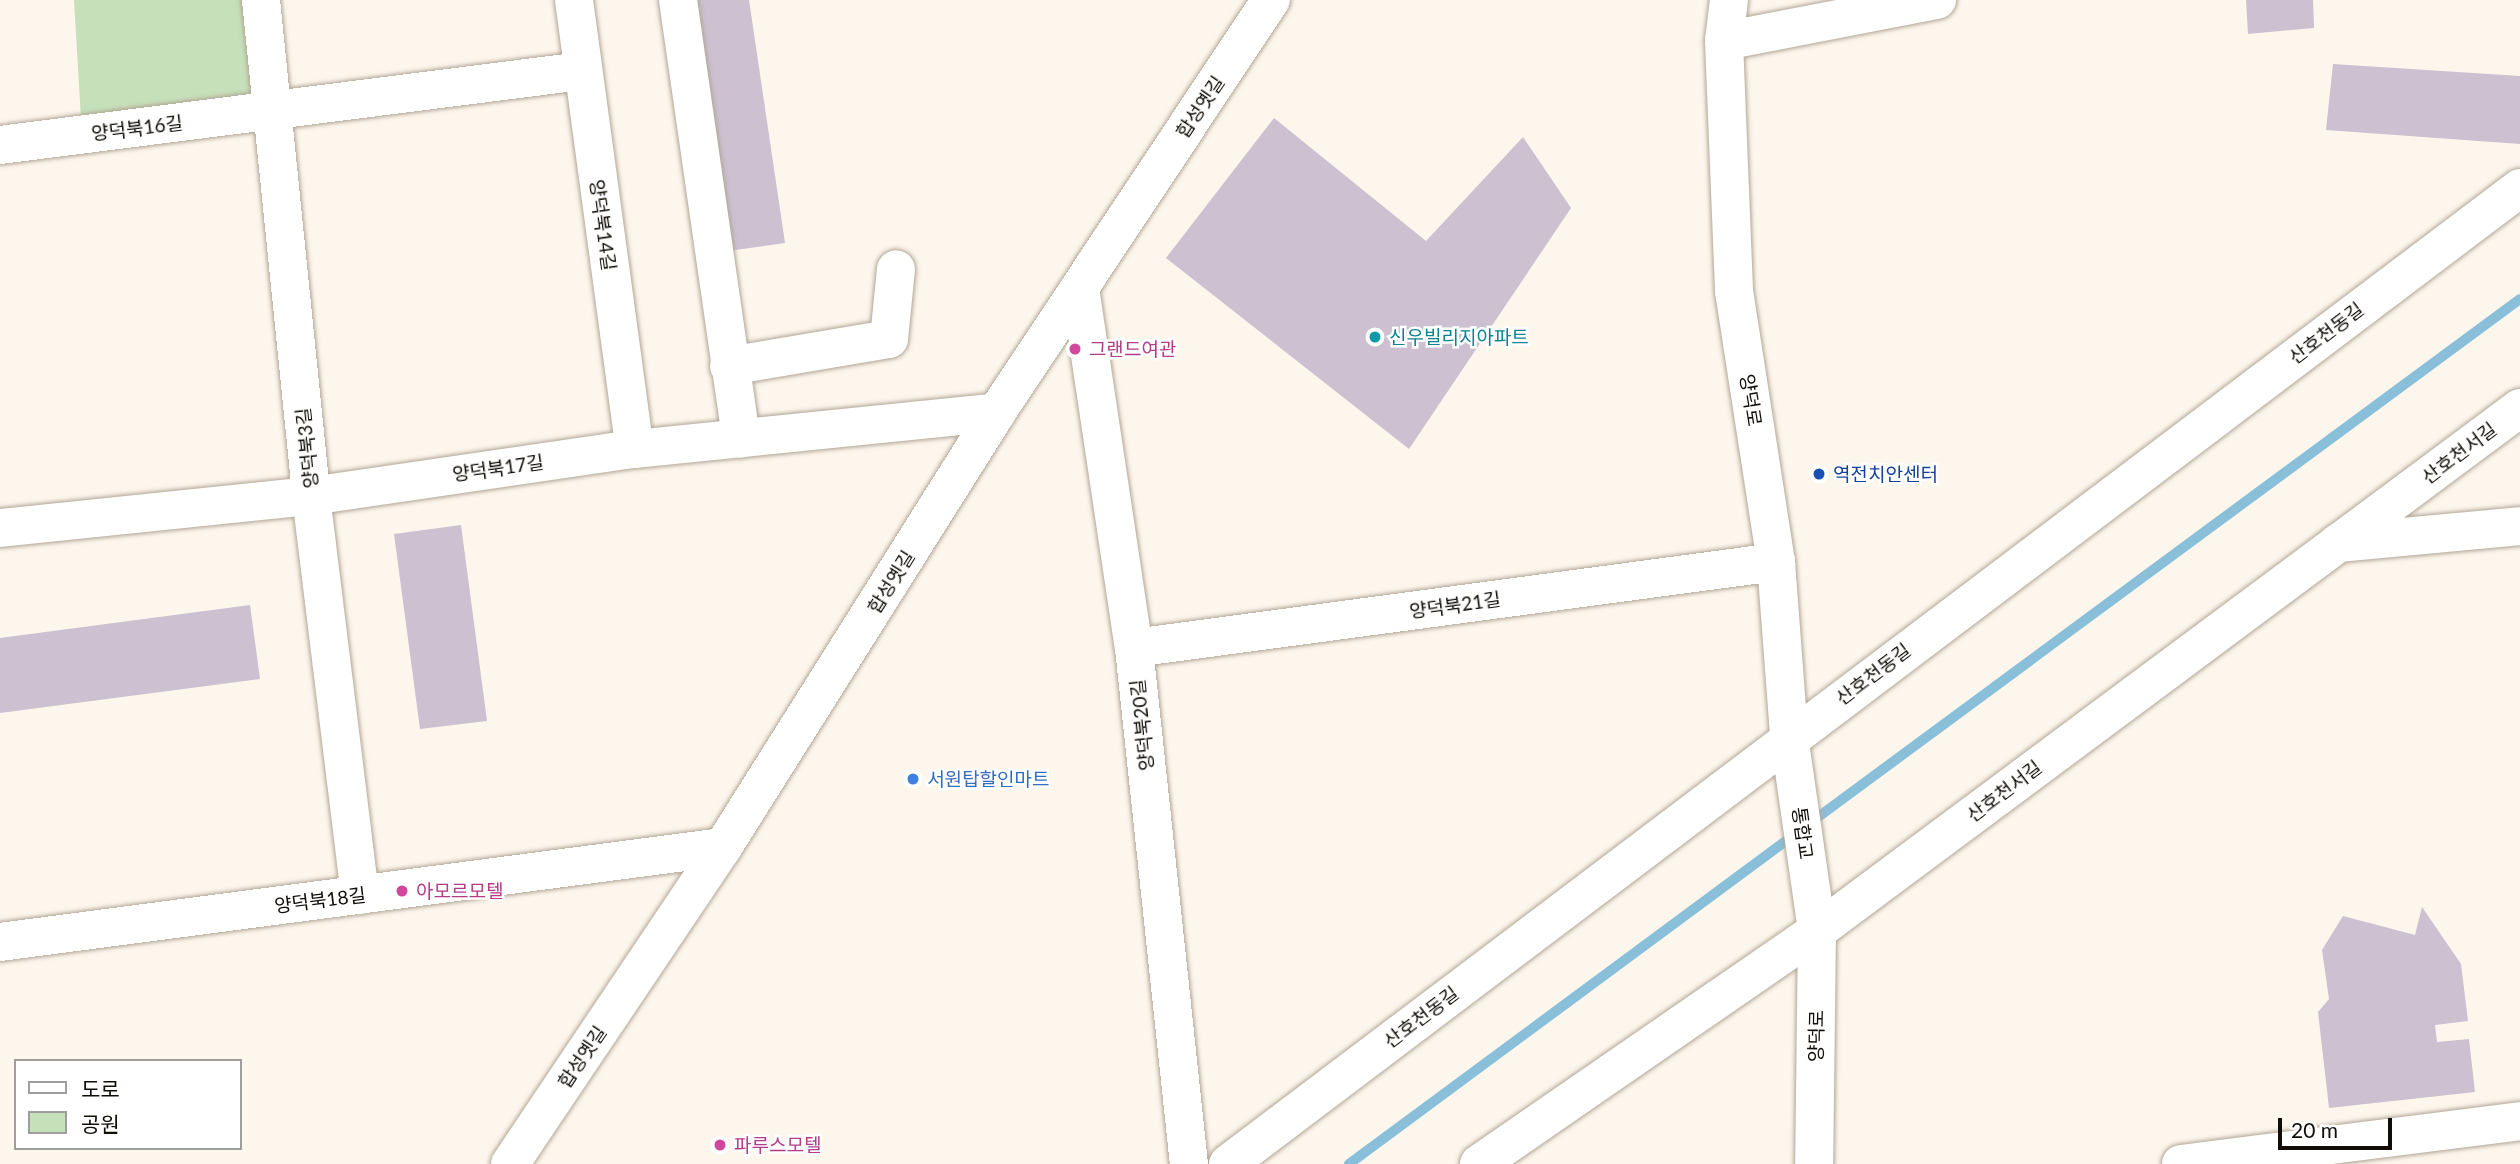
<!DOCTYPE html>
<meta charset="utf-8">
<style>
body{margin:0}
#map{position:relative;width:2520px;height:1164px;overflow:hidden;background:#fdf6ec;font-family:Lato,"Noto Sans KR",sans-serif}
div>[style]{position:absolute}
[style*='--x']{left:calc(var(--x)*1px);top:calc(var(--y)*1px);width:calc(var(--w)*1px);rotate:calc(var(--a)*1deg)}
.green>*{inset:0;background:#c6e0ba}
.stream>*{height:10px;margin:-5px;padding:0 5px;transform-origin:5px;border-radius:5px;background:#8abfd9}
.building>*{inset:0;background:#ccc0d1}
.roads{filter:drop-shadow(0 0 2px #b1a696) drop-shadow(0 0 2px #b1a696)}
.minor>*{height:38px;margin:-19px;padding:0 19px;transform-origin:19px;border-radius:19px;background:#fff}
.secondary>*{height:38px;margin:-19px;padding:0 19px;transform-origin:19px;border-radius:19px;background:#fff}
.dots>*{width:19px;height:19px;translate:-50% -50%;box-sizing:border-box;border:4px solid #fff;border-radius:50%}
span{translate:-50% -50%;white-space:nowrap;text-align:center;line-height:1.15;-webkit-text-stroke:5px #fff;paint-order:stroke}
.street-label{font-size:19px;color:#110d08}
.culture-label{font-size:19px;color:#0d838f}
.left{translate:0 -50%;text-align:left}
.hotel-label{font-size:19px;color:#b23c85}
.transit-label{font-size:19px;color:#164399}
.shop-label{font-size:19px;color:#366cbe}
.legend{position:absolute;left:14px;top:1059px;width:228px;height:91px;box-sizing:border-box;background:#fff;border:2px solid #a09e9c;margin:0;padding:9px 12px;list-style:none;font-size:21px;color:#110d08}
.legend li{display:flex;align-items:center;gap:14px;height:35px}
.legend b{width:35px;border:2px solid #a09e9c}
.scale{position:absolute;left:2278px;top:1118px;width:114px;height:32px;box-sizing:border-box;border:4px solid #110d08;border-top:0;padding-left:9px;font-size:21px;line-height:24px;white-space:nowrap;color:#110d08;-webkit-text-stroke:5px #fff;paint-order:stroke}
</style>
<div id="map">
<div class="green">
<div style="clip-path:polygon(74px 0,261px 0,274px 112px,82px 135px)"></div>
</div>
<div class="stream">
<div style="--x:1810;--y:823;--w:882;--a:-36.43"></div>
<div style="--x:1349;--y:1164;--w:553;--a:-36.48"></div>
</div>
<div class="building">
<div style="clip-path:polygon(692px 0,749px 0,785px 243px,728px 251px)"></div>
<div style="clip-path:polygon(2246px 0,2313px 0,2314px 28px,2248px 34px)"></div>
<div style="clip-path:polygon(2333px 64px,2520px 76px,2520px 144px,2326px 130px)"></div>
<div style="clip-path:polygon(1274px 118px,1426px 241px,1523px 137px,1571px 208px,1409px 449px,1166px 258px)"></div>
<div style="clip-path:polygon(461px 525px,487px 721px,420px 729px,394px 534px)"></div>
<div style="clip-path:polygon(250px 605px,260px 679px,0 713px,0 638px)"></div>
<div style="clip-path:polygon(2422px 907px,2461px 964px,2468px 1021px,2435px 1025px,2437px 1042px,2469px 1039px,2475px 1092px,2329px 1108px,2318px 1012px,2329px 999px,2322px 950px,2343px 916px,2415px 935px)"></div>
</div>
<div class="roads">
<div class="minor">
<div style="--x:261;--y:0;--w:499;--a:84.2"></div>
<div style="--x:311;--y:496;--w:402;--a:83"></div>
<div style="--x:574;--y:0;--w:453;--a:82.3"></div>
<div style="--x:678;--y:0;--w:443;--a:81.8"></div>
<div style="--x:1724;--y:41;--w:217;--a:-10.9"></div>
<div style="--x:0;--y:145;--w:587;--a:-7.25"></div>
<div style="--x:1080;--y:288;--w:364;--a:81.5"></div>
<div style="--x:1134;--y:648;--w:519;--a:83.92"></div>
<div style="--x:729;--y:366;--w:162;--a:-9.6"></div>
<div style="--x:889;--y:339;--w:70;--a:-84.3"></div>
<div style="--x:0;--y:528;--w:313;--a:-5.9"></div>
<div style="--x:311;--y:496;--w:327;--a:-8.3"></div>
<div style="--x:635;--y:449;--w:364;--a:-5.8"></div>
<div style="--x:2338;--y:543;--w:183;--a:-5.3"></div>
<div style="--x:1134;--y:648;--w:648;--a:-7.63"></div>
<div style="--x:0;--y:942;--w:729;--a:-7.49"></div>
<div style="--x:510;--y:1164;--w:382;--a:-56.1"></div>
<div style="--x:723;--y:847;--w:514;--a:-57.79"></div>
<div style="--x:997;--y:412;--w:495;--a:-56.4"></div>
<div style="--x:1228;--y:1164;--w:1619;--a:-37.07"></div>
<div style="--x:1479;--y:1164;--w:411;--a:-34.6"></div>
<div style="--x:1817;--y:931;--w:876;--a:-36.65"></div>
<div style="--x:2181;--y:1164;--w:342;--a:-7.2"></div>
</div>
<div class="secondary">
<div style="--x:1729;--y:0;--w:41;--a:97"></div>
<div style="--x:1724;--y:41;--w:250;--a:87.7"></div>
<div style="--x:1734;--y:291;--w:274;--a:81.2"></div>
<div style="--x:1776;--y:562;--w:174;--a:85.7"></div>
<div style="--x:1789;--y:736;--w:197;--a:81.8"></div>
<div style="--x:1817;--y:931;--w:233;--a:90.7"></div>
</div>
</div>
<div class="dots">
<div style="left:1375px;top:337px;background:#0f9aa8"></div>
<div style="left:1075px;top:349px;background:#d1479c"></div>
<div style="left:1819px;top:474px;background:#1a4fb4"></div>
<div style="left:913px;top:779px;background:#3f7fe0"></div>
<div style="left:402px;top:891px;background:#d1479c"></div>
<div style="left:720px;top:1145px;background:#d1479c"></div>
</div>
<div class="street-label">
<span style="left:1200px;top:107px;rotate:-56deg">합성옛길</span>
<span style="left:137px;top:128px;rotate:-7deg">양덕북16길</span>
<span style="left:603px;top:225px;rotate:82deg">양덕북14길</span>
<span style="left:2326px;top:333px;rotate:-37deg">산호천동길</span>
<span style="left:1751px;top:400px;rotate:81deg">양덕로</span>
<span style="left:307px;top:448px;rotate:-96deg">양덕북3길</span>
<span style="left:2459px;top:453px;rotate:-37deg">산호천서길</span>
<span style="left:498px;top:468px;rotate:-8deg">양덕북17길</span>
<span style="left:891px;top:582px;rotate:-58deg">합성옛길</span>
<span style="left:1455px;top:605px;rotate:-8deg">양덕북21길</span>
<span style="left:1873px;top:674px;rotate:-37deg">산호천동길</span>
<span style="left:1142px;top:725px;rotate:-96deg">양덕북20길</span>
<span style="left:2004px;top:791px;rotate:-37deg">산호천서길</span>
<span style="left:1803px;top:833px;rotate:82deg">통합교</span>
<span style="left:320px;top:900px;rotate:-7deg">양덕북18길</span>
<span style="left:1421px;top:1017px;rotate:-37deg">산호천동길</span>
<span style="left:1816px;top:1036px;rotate:-89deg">양덕로</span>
<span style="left:582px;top:1057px;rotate:-56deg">합성옛길</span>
</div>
<div class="culture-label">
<span class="left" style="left:1389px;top:337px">신우빌리지아파트</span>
</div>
<div class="hotel-label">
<span class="left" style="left:1089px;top:349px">그랜드여관</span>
<span class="left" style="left:416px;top:891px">아모르모텔</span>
<span class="left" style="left:734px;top:1145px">파루스모텔</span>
</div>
<div class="transit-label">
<span class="left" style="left:1833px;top:474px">역전치안센터</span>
</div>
<div class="shop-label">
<span class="left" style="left:927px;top:779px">서원탑할인마트</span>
</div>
<ul class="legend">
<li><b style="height:9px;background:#fff"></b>도로</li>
<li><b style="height:19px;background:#c6e0ba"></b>공원</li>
</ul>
<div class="scale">20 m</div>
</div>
